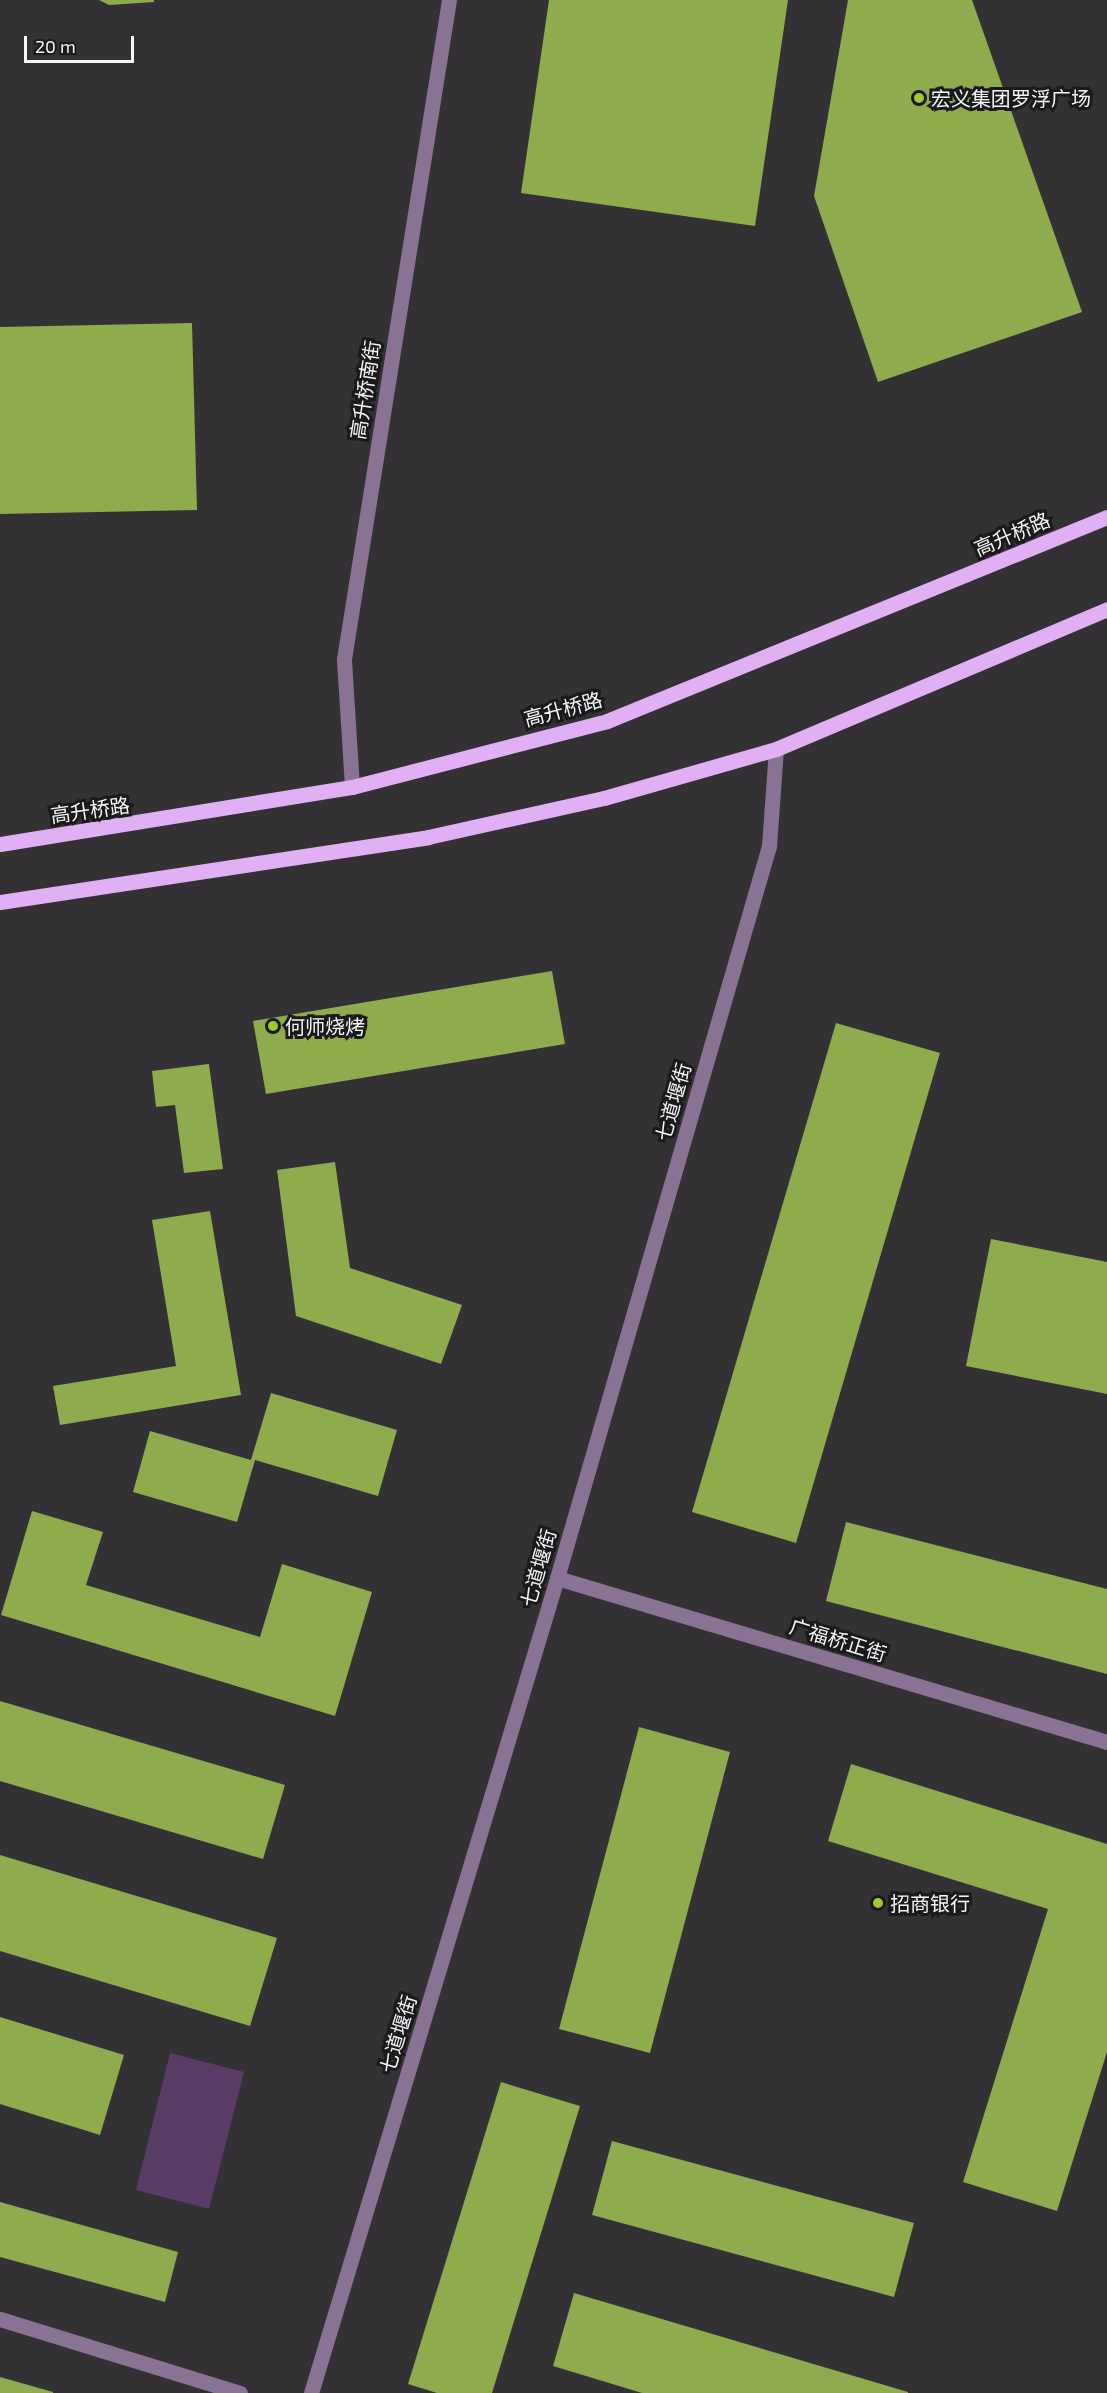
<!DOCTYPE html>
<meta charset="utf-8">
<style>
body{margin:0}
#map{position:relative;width:1107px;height:2393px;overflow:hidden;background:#333134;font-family:"Exo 2","Noto Sans SC",sans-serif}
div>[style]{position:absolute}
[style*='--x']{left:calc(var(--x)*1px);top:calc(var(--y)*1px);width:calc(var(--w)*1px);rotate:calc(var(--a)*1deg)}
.green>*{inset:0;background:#5a3d66}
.building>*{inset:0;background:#8eab4e}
.minor>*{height:15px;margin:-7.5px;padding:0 7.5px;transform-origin:7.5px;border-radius:7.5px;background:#897293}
.major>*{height:15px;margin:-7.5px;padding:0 7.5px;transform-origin:7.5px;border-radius:7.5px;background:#e1b0f4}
.dots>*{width:16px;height:16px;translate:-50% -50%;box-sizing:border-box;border:3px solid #1a191b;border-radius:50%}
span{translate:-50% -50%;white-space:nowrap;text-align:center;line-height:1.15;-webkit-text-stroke:6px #1a191b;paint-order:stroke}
.poi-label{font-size:20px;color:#f5f4f6}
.left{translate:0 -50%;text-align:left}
.street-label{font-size:20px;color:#f5f4f6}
.scale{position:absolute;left:24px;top:36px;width:110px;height:27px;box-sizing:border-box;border:3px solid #f5f4f6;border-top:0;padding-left:8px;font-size:18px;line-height:21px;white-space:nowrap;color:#f5f4f6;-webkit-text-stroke:4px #1a191b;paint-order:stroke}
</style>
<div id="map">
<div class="green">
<div style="clip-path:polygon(170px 2053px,244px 2072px,209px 2209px,136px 2190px)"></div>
</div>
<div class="building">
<div style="clip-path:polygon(99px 0,154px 0,154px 2px,109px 5px)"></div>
<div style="clip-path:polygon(549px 0,788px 0,755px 226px,521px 193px)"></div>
<div style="clip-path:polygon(848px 0,972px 0,1082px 312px,878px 382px,814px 196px)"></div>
<div style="clip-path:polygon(192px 323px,197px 510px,0 514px,0 327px)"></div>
<div style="clip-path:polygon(552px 971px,565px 1044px,266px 1094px,253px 1021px)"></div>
<div style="clip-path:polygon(836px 1023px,940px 1053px,796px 1543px,692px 1512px)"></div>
<div style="clip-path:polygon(209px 1064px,223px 1169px,184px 1173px,175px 1105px,156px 1107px,152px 1071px)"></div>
<div style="clip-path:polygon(335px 1162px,350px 1268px,462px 1305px,441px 1364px,296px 1316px,277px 1170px)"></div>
<div style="clip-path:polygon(210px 1211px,241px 1395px,60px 1425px,53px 1386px,176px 1366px,152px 1220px)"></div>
<div style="clip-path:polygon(991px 1239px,1107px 1262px,1107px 1394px,966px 1366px)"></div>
<div style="clip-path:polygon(271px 1393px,397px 1430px,378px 1496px,255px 1460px,237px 1522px,133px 1492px,150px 1431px,251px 1460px)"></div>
<div style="clip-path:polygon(32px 1511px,103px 1532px,86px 1585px,260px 1637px,282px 1564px,372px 1592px,335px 1716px,1px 1615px)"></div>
<div style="clip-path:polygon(846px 1522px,1107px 1589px,1107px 1674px,826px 1601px)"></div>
<div style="clip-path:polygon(0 1701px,285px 1785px,263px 1859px,0 1781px)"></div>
<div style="clip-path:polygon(639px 1727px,730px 1752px,650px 2053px,559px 2029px)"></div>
<div style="clip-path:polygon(851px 1764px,1107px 1844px,1107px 2052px,1057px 2211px,963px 2182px,1048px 1909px,828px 1841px)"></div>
<div style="clip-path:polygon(0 1855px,277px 1938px,250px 2026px,0 1951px)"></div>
<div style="clip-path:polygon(0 2017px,124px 2055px,100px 2135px,0 2104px)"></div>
<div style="clip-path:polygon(501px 2082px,580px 2106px,492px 2393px,437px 2393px,408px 2384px)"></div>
<div style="clip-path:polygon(612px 2141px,914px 2223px,894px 2297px,592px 2215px)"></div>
<div style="clip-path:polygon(0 2202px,178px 2252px,165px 2302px,0 2257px)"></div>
<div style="clip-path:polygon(574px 2293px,908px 2392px,908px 2393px,642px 2393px,553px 2366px)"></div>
<div style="clip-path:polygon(0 2377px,53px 2392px,53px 2393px,0 2393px)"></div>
</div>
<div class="minor">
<div style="--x:352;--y:787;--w:128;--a:-93.6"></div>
<div style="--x:344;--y:659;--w:667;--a:-80.95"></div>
<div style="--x:557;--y:1578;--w:574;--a:16.6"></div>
<div style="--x:0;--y:2319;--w:251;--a:17.1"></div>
<div style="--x:311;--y:2393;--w:851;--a:-73.2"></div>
<div style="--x:557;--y:1578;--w:762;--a:-73.85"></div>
<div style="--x:769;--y:846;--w:97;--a:-85.9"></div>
</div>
<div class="major">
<div style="--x:0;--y:844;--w:357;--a:-9.2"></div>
<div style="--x:352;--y:787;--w:263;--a:-14.5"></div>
<div style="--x:607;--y:721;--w:540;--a:-22.2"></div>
<div style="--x:0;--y:902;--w:433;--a:-8.6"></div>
<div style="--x:428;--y:837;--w:180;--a:-12.5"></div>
<div style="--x:604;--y:798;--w:179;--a:-15.9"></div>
<div style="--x:776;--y:749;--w:359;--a:-22.9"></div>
</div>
<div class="dots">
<div style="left:919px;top:98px;background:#a0c92b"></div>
<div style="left:273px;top:1026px;background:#a0c92b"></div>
<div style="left:878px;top:1903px;background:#a0c92b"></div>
</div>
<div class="poi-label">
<span class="left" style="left:931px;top:98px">宏义集团罗浮广场</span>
<span class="left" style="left:285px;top:1026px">何师烧烤</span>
<span class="left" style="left:890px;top:1903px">招商银行</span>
</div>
<div class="street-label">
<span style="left:365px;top:390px;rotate:-81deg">高升桥南街</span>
<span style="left:1012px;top:534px;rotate:-23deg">高升桥路</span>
<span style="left:563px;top:709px;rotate:-15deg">高升桥路</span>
<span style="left:90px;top:810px;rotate:-8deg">高升桥路</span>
<span style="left:673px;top:1102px;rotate:-74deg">七道堰街</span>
<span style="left:538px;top:1568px;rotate:-74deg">七道堰街</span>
<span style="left:838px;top:1640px;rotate:17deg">广福桥正街</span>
<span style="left:398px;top:2034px;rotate:-73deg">七道堰街</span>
</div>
<div class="scale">20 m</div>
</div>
